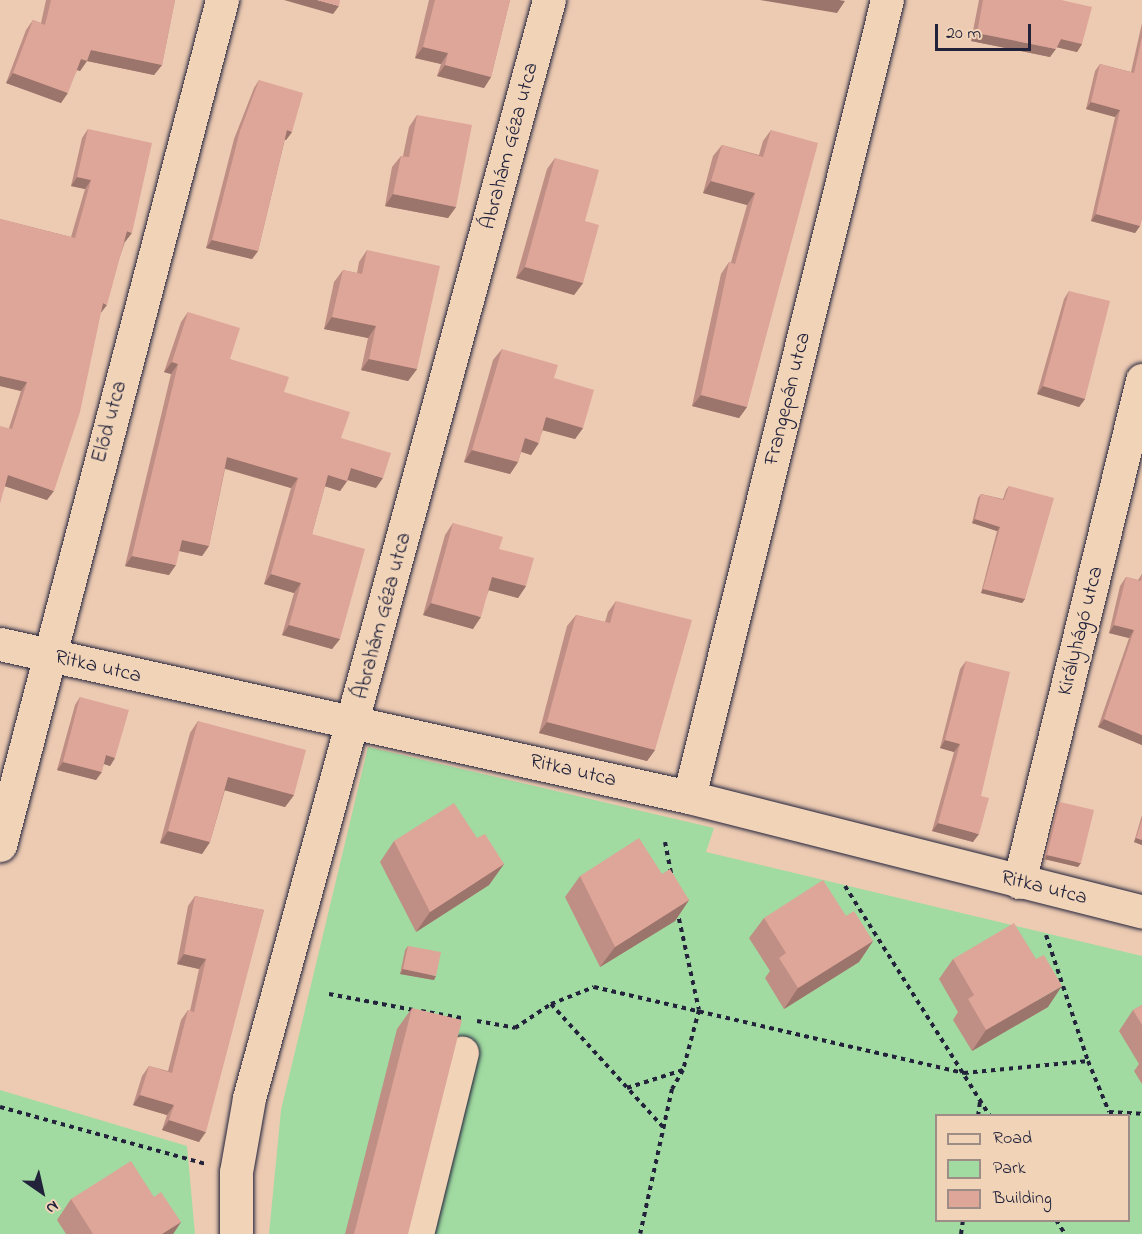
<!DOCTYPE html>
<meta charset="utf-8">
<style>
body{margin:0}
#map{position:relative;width:1142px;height:1234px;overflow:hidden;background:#edcbb2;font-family:"Indie Flower",sans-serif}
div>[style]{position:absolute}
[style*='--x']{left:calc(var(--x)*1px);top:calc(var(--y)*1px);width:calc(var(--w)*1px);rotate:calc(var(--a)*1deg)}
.green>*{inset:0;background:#a1dba1}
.path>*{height:4px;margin-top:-2px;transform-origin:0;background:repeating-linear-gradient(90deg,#22223b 0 4.5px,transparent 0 9px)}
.roads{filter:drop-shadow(0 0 2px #22223b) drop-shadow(0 0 2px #22223b)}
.minor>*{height:33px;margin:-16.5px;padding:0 16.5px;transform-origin:16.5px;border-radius:16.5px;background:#f1d4b8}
.wall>*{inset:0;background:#bf8e84}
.shaded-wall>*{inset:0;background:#9b746b}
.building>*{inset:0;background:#dea599}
span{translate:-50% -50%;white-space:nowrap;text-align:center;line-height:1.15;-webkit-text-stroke:4.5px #f1d4b8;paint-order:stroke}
.street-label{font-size:21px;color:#22223b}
.legend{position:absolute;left:935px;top:1114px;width:195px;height:108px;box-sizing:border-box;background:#f1d4b8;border:2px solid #9e8d86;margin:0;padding:8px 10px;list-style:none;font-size:18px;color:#22223b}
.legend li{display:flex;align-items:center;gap:12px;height:30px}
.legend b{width:30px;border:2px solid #9e8d86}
.north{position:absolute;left:12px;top:1162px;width:60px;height:60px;-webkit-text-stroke:4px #f1d4b8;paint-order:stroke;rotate:146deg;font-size:16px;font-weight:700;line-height:24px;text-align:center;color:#22223b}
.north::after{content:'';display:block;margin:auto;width:21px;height:27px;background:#22223b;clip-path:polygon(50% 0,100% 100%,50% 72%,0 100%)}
.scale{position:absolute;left:935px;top:24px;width:96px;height:27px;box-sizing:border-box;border:3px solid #22223b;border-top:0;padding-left:8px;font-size:18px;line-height:21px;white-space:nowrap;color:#22223b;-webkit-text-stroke:4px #f1d4b8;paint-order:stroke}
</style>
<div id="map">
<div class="green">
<div style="clip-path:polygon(evenodd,368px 747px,714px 828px,706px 852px,1142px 956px,1142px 1234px,269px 1234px,281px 1110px,368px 747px,936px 1116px,1128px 1116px,1128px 1220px,936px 1220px,936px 1116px)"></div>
<div style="clip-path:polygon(0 1090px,187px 1146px,195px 1234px,0 1234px)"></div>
</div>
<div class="path">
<div style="--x:665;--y:842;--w:32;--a:79"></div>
<div style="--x:845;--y:886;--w:272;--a:57.8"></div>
<div style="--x:677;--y:910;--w:102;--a:77.6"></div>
<div style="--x:699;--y:1010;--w:62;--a:104.9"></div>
<div style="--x:1046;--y:935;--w:133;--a:71.6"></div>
<div style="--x:329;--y:994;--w:86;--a:10.7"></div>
<div style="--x:551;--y:1004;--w:166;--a:47.7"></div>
<div style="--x:421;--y:1011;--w:41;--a:9.9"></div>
<div style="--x:477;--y:1021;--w:39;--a:10"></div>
<div style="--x:515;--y:1028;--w:43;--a:-33.7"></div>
<div style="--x:551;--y:1004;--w:46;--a:-21.6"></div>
<div style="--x:594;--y:987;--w:380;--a:13.1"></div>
<div style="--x:964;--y:1073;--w:125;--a:-5.5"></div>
<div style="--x:1088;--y:1061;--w:55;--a:67.6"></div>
<div style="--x:1109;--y:1112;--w:33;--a:3"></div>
<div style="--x:627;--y:1088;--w:59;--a:-17.8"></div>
<div style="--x:683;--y:1070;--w:22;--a:120"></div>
<div style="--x:672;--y:1089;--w:148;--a:102.4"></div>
<div style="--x:0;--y:1107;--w:214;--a:15.5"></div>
<div style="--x:978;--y:1116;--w:15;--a:-82"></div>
<div style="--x:1056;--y:1220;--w:17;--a:57"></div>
<div style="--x:961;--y:1234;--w:14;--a:-82"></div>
</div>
<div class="roads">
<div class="minor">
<div style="--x:0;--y:644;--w:706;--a:12.52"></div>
<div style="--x:689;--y:797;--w:467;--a:14.2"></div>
<div style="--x:689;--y:797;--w:821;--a:-76.05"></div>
<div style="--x:0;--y:845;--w:874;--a:-75.28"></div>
<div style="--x:1019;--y:882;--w:517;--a:-76.23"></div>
<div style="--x:236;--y:1234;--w:62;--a:-90"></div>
<div style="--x:236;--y:1172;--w:75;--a:-80"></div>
<div style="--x:249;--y:1098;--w:1138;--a:-74.72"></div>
<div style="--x:417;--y:1234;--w:187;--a:-76.1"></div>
</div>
</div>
<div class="wall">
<div style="clip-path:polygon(46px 0,175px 0,162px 65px,154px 75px,87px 61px,80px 71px,77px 70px,61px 103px,6px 83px,26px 30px,33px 20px,41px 23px)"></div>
<div style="clip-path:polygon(429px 0,510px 0,491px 77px,484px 88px,437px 76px,441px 64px,415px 58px)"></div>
<div style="clip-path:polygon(979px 0,1061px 0,1082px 44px,1077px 52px,1056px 47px,1050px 57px,971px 41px)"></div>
<div style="clip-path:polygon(1142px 23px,1142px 218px,1140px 226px,1135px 233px,1091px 221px,1115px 117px,1086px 109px,1095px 71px,1100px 64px,1131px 72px)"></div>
<div style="clip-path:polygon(259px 80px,292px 132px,286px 140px,285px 139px,258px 251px,252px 259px,206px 248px,234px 139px,254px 88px)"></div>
<div style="clip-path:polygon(417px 115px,456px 207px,448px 218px,385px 206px,392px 167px,401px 156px,403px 156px,409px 127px)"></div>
<div style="clip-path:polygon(88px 129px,125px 242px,100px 314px,47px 500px,5px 486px,9px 428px,21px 391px,0 386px,0 219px,71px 237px,85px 189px,71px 186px,82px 138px)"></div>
<div style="clip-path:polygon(771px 130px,747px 407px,739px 418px,692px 406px,721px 274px,729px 262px,731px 262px,747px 205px,703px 193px,713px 156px,722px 145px,759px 155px,763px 141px)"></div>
<div style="clip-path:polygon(555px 158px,585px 221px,583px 283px,574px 295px,516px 278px,547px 169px)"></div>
<div style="clip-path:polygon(367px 250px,417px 369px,408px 381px,361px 370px,368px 338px,324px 329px,334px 282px,343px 270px,357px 273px,359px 262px)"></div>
<div style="clip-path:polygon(1069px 291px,1085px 399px,1079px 407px,1037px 394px,1064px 299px)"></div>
<div style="clip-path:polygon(188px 312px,230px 359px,284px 392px,341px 438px,376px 488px,348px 480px,340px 491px,325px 486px,312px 534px,340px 639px,332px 649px,282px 635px,294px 593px,264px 584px,291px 488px,225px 469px,209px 546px,202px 556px,179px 551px,169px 575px,125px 566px,171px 374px,164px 372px,181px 322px)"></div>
<div style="clip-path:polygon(502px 349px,583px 428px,575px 439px,543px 430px,531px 455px,521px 452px,518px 462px,510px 474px,464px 462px,493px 360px)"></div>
<div style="clip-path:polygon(1009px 486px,1025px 599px,1022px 603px,981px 593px,997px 531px,972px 523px,978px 498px,981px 494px,1003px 499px,1006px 490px)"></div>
<div style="clip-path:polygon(453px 523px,499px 549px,526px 586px,518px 598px,489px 590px,473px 629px,423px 615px,445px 535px)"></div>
<div style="clip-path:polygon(1142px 574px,1142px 745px,1098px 727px,1129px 638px,1109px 633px,1120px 586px,1126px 577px,1138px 580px)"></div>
<div style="clip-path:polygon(616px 601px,655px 750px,647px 761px,539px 733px,567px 626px,576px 615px,605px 622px,608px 612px)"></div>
<div style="clip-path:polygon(966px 661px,981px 796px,973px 842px,932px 831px,954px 752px,940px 748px,960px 669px)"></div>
<div style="clip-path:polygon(80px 697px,115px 758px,110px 766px,104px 764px,96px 780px,57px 770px,75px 705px)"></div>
<div style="clip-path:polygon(198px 721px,294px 795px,285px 807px,225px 790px,210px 842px,202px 854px,160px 843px,190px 733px)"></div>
<div style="clip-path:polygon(1060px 802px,1078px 867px,1044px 859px,1057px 806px)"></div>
<div style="clip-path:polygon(1142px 815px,1142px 845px,1134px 842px)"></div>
<div style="clip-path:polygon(477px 838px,504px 864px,489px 885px,416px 932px,380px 862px,394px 841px)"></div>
<div style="clip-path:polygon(662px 874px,689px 900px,675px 921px,600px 967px,565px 897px,580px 876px)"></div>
<div style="clip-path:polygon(195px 896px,264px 910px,199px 1142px,162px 1130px,167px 1115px,133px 1105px,142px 1076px,149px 1066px,168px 1071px,181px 1020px,188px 1010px,190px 1011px,199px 969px,177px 964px,188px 906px)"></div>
<div style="clip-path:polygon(846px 916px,873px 941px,859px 962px,784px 1009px,765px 978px,770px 971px,749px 938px,764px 918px)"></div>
<div style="clip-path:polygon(408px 946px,434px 980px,400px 974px,405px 950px)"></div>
<div style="clip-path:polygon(953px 959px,1048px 1007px,972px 1051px,953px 1020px,958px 1012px,939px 979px)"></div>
<div style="clip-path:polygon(1142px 1005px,1142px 1084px,1134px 1071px,1139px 1064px,1119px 1031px,1133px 1010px)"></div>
<div style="clip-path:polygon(412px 1008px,408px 1234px,345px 1234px,397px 1029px)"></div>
<div style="clip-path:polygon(154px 1197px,181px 1222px,173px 1234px,66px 1234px,57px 1220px,71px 1199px)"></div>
</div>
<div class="shaded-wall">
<div style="clip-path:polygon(284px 0,317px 0,339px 6px,333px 14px)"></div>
<div style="clip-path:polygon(760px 0,839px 0,845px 1px,837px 13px)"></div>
<div style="clip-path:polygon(977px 33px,1056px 49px,1050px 57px,971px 41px)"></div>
<div style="clip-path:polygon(1061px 39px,1082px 44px,1077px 52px,1056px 47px)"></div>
<div style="clip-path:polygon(423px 47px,448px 53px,441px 64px,415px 58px)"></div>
<div style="clip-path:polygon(91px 50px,162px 65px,154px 75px,87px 61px,80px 71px,74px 69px,81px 59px)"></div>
<div style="clip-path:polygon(445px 65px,491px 77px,484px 88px,437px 76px)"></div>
<div style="clip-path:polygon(13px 73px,68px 93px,61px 103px,6px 83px)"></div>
<div style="clip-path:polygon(1091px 102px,1120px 110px,1115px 117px,1086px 109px)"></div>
<div style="clip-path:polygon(287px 130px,292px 132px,286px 140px,281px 138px)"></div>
<div style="clip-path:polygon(77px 177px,91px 180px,85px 189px,71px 186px)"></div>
<div style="clip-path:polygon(711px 181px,755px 193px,747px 205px,703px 193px)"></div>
<div style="clip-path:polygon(393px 194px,456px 207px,448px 218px,385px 206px)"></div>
<div style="clip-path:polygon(1096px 214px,1140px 226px,1135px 233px,1091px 221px)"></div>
<div style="clip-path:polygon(127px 231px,132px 233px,125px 242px,121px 241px)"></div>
<div style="clip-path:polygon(212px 240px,258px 251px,252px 259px,206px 248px)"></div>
<div style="clip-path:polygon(525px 267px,583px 283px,574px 295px,516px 278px)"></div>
<div style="clip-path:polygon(103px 303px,107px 305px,100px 314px)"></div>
<div style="clip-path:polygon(332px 317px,376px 326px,368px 338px,324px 329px)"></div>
<div style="clip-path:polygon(369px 359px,417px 369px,408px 381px,361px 370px)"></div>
<div style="clip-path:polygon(172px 362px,178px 364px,171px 374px,164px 372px)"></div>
<div style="clip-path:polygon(0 376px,27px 382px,21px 391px,0 386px)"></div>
<div style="clip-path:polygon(1043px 386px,1085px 399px,1079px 407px,1037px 394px)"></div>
<div style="clip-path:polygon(701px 395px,747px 407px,739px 418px,692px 406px)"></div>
<div style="clip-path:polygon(546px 417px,583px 428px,575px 439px,538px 429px)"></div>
<div style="clip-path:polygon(525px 438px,539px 443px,531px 455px,517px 450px)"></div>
<div style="clip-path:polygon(472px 450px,518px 462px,510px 474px,464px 462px)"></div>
<div style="clip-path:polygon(227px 457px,298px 478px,291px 488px,220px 467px)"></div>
<div style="clip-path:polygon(351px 468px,383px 478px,376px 488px,344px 479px)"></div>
<div style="clip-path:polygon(8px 475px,54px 491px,47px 500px,1px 485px)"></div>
<div style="clip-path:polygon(328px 475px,347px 481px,340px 491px,321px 485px)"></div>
<div style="clip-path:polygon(975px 519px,1000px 527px,997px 531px,972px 523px)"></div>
<div style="clip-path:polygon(182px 540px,209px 546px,202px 556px,175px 550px)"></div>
<div style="clip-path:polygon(132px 556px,176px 565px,169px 575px,125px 566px)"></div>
<div style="clip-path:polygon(271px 574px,301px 583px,294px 593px,264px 584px)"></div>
<div style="clip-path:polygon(492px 577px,526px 586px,518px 598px,484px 589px)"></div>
<div style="clip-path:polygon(983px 589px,1025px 599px,1022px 603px,981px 593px)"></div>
<div style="clip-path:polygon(431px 603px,481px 617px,473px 629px,423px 615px)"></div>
<div style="clip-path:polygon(289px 625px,340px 639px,332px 649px,282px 635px)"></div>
<div style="clip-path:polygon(1114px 625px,1134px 630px,1129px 638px,1109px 633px)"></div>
<div style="clip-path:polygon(1104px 719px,1142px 735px,1142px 745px,1098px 727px)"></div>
<div style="clip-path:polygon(547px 722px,655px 750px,647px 761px,539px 733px)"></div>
<div style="clip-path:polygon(945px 740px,960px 744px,954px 752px,940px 748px)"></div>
<div style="clip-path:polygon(106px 755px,115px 758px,110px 766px,101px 763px)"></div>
<div style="clip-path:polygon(63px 762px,102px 772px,96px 780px,57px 770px)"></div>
<div style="clip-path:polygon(228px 777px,294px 795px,285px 807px,220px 789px)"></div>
<div style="clip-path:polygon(938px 823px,979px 834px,973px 842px,932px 831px)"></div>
<div style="clip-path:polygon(168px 831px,210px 842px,202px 854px,160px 843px)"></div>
<div style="clip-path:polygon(1136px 838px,1142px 840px,1142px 845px,1134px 842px)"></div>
<div style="clip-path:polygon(1047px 855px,1081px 863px,1078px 867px,1044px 859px)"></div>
<div style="clip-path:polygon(504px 864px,489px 885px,416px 932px,430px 912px)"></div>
<div style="clip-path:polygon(689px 900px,675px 921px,600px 967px,615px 947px)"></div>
<div style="clip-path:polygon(873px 941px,859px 962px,784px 1009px,798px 988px)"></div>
<div style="clip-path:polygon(184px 954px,206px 959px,199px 969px,177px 964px)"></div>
<div style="clip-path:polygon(403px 969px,436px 976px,434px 980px,400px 974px)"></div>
<div style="clip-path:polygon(1062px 986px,1048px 1007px,972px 1051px,986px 1030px)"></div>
<div style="clip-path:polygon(140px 1095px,174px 1105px,167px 1115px,133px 1105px)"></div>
<div style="clip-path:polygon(169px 1120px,206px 1132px,199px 1142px,162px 1130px)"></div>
<div style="clip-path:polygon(181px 1222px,173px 1234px,162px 1234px)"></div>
</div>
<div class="building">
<div style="clip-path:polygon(51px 0,175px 0,162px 65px,91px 50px,87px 61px,81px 59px,68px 93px,13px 73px,33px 20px,45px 25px)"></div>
<div style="clip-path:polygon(317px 0,340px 0,339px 6px)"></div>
<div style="clip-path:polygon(435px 0,510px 0,491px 77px,445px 65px,448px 53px,423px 47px)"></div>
<div style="clip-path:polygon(983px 0,1061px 0,1092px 7px,1082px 44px,1061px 39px,1056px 49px,977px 33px)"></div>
<div style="clip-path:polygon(1142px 37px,1142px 218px,1140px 226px,1096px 214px,1120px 110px,1091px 102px,1100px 64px,1134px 73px)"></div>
<div style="clip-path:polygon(259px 80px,303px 93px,292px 132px,287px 130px,258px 251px,212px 240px,240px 131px)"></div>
<div style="clip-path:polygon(417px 115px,472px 125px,456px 207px,393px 194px,401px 156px,409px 157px)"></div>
<div style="clip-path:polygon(88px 129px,152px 143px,132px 233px,127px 231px,107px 305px,103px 303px,80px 412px,54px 491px,8px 475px,0 504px,0 426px,12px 429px,27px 382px,0 376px,0 219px,75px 238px,91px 180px,77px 177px)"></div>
<div style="clip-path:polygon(771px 130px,818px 143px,747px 407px,701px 395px,729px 262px,735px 264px,755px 193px,711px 181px,722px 145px,763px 157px)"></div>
<div style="clip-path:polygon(555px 158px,599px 170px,585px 221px,599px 225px,583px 283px,525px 267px)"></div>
<div style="clip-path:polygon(367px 250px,440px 266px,417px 369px,369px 359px,376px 326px,332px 317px,343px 270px,362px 274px)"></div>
<div style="clip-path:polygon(1069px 291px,1110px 301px,1085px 399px,1043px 386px)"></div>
<div style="clip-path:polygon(188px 312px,240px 328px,230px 359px,289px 377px,284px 392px,350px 412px,341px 438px,391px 453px,383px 478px,351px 468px,347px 481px,328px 475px,312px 534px,365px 549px,340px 639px,289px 625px,301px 583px,271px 574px,298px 478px,227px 457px,209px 546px,182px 540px,176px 565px,132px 556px,178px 364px,172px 362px)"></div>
<div style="clip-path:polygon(502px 349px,558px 365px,554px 378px,594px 390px,583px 428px,546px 417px,539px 443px,525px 438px,518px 462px,472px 450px)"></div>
<div style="clip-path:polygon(1009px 486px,1054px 498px,1025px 599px,983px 589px,1000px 527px,975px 519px,981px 494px,1004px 500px)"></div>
<div style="clip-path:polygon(453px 523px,503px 537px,499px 549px,534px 558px,526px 586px,492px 577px,481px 617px,431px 603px)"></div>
<div style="clip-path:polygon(1142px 575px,1142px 735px,1104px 719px,1134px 630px,1114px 625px,1126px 577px,1141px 581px)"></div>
<div style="clip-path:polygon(616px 601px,692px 620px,655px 750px,547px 722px,576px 615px,610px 623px)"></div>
<div style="clip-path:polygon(966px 661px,1010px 672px,981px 796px,989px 798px,979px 834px,938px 823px,960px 744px,945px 740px)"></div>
<div style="clip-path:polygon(80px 697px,129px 710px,115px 758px,106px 755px,102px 772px,63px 762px)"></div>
<div style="clip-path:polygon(198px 721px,306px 750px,294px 795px,228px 777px,210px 842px,168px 831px)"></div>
<div style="clip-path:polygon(1060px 802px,1094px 810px,1081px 863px,1047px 855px)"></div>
<div style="clip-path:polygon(454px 803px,477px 838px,485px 834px,504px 864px,430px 912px,394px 841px)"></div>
<div style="clip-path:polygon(1142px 820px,1142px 840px,1136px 838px)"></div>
<div style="clip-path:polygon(639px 838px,662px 874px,670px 869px,689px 900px,615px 947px,580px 876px)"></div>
<div style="clip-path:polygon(823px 880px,846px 916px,854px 911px,873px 941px,798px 988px,779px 958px,786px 953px,764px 918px)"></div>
<div style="clip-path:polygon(195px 896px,264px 910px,206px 1132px,169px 1120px,174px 1105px,140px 1095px,149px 1066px,172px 1073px,188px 1010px,194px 1012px,206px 959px,184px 954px)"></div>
<div style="clip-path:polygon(1014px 923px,1036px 959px,1044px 955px,1062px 986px,986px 1030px,968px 999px,974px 995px,953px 959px)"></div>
<div style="clip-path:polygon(408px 946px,441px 952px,436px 976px,403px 969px)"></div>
<div style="clip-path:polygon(1142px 1005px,1142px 1025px,1133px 1010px)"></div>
<div style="clip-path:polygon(412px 1008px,462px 1020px,408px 1234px,354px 1234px)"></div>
<div style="clip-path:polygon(131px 1161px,154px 1197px,161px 1192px,181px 1222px,162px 1234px,93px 1234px,71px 1199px)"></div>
</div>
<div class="street-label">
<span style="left:510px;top:146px;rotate:-75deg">Ábrahám Géza utca</span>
<span style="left:788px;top:399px;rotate:-76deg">Frangepán utca</span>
<span style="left:110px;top:422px;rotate:-75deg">Előd utca</span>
<span style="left:383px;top:616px;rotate:-75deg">Ábrahám Géza utca</span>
<span style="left:1081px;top:631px;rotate:-76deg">Királyhágó utca</span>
<span style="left:98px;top:667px;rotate:13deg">Ritka utca</span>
<span style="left:573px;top:771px;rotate:13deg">Ritka utca</span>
<span style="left:1044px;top:888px;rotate:14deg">Ritka utca</span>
</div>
<ul class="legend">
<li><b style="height:8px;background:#f1d4b8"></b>Road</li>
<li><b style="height:16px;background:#a1dba1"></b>Park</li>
<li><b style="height:16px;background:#dea599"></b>Building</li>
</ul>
<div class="north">N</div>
<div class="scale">20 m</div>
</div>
